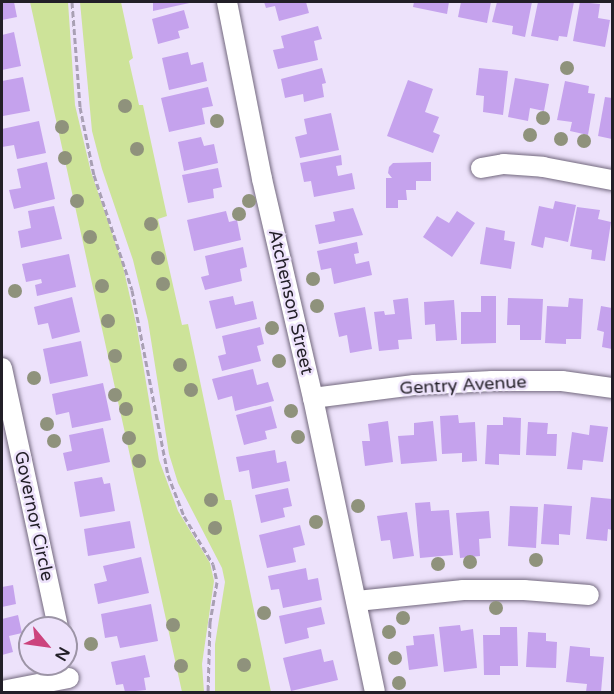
<!DOCTYPE html>
<style>
body{margin:0}
#map{position:relative;width:614px;height:694px;overflow:hidden;background:#ede2fb;font-family:"Varela Round",sans-serif}
div>[style]{position:absolute}
[style*='--x']{left:calc(var(--x)*1px);top:calc(var(--y)*1px);width:calc(var(--w)*1px);rotate:calc(var(--a)*1deg)}
.green>*{inset:0;background:#cde399}
.building>*{inset:0;background:#c5a2ed}
.path>*{height:3px;margin-top:-1.5px;transform-origin:0;background:repeating-linear-gradient(90deg,#a9a0b4 0 6px,transparent 0 9px)}
.roads{filter:drop-shadow(0 0 2px #73697e) drop-shadow(0 0 2px #73697e)}
.minor>*{height:20px;margin:-10px;padding:0 10px;transform-origin:10px;border-radius:10px;background:#fff}
.trees>*{width:14px;height:14px;margin:-7px;border-radius:50%;background:#8f927c}
span{translate:-50% -50%;white-space:nowrap;text-align:center;line-height:1.15;-webkit-text-stroke:5px #ede2fb;paint-order:stroke}
.street-label{font-size:18px;color:#221f27}
.frame{position:absolute;inset:0;border:3px solid #221f27;pointer-events:none}
.north{position:absolute;left:18px;top:616px;width:60px;height:60px;box-sizing:border-box;background:#ede2fb;border:2px solid #9c94a6;border-radius:50%;rotate:119deg;font-size:16px;font-weight:700;line-height:24px;text-align:center;color:#221f27}
.north::after{content:'';display:block;margin:auto;width:21px;height:27px;background:#cc437d;clip-path:polygon(50% 0,100% 100%,50% 72%,0 100%)}
</style>
<div id="map">
<div class="green">
<div style="clip-path:polygon(30px 2px,68px 2px,75px 105px,91px 172px,122px 262px,137px 328px,159px 460px,178px 511px,210px 563px,214px 581px,202px 664px,204px 692px,182px 692px)"></div>
<div style="clip-path:polygon(80px 2px,121px 2px,133px 58px,129px 61px,139px 105px,143px 105px,167px 216px,158px 219px,182px 325px,188px 324px,225px 500px,231px 500px,271px 692px,215px 692px,215px 644px,225px 582px,222px 568px,178px 483px,169px 454px,148px 321px,133px 260px,102px 169px,92px 131px)"></div>
</div>
<div class="building">
<div style="clip-path:polygon(2px 2px,14px 2px,17px 17px,2px 20px)"></div>
<div style="clip-path:polygon(153px 2px,194px 2px,153px 11px)"></div>
<div style="clip-path:polygon(264px 2px,306px 2px,309px 13px,279px 21px,275px 6px,266px 8px)"></div>
<div style="clip-path:polygon(414px 2px,449px 2px,447px 14px,413px 7px)"></div>
<div style="clip-path:polygon(461px 2px,491px 2px,487px 23px,458px 17px)"></div>
<div style="clip-path:polygon(497px 2px,532px 2px,525px 37px,512px 34px,513px 26px,492px 22px)"></div>
<div style="clip-path:polygon(538px 2px,574px 2px,567px 37px,559px 36px,558px 41px,531px 36px)"></div>
<div style="clip-path:polygon(580px 2px,600px 4px,598px 18px,610px 20px,605px 47px,573px 41px)"></div>
<div style="clip-path:polygon(184px 10px,189px 28px,178px 31px,180px 38px,158px 44px,152px 19px)"></div>
<div style="clip-path:polygon(318px 26px,322px 39px,314px 41px,318px 60px,278px 69px,273px 50px,284px 48px,281px 36px)"></div>
<div style="clip-path:polygon(14px 32px,21px 66px,2px 70px,2px 35px)"></div>
<div style="clip-path:polygon(188px 52px,191px 65px,203px 62px,207px 81px,169px 90px,162px 58px)"></div>
<div style="clip-path:polygon(322px 68px,326px 83px,322px 84px,324px 97px,304px 102px,303px 94px,285px 98px,281px 79px)"></div>
<div style="clip-path:polygon(479px 68px,508px 71px,503px 115px,483px 112px,484px 96px,476px 95px)"></div>
<div style="clip-path:polygon(23px 77px,30px 111px,3px 116px,2px 81px)"></div>
<div style="clip-path:polygon(515px 78px,549px 84px,544px 111px,530px 108px,528px 121px,508px 117px)"></div>
<div style="clip-path:polygon(408px 80px,433px 89px,425px 112px,439px 117px,433px 132px,440px 135px,433px 153px,387px 136px)"></div>
<div style="clip-path:polygon(565px 81px,589px 86px,588px 93px,595px 94px,588px 135px,570px 131px,572px 122px,557px 120px)"></div>
<div style="clip-path:polygon(208px 87px,213px 106px,202px 108px,205px 124px,169px 132px,161px 98px)"></div>
<div style="clip-path:polygon(605px 97px,612px 98px,612px 139px,598px 136px)"></div>
<div style="clip-path:polygon(331px 113px,339px 150px,300px 158px,295px 137px,307px 134px,304px 119px)"></div>
<div style="clip-path:polygon(39px 121px,46px 153px,17px 159px,14px 145px,2px 147px,2px 129px)"></div>
<div style="clip-path:polygon(201px 137px,204px 146px,214px 144px,218px 163px,184px 171px,178px 142px)"></div>
<div style="clip-path:polygon(341px 155px,342px 165px,336px 166px,338px 176px,352px 173px,355px 189px,314px 197px,311px 181px,304px 182px,300px 163px)"></div>
<div style="clip-path:polygon(47px 162px,55px 199px,14px 209px,9px 190px,21px 188px,17px 169px)"></div>
<div style="clip-path:polygon(431px 162px,431px 181px,416px 181px,416px 190px,406px 190px,407px 200px,398px 200px,398px 208px,386px 208px,386px 178px,392px 178px,388px 173px,389px 167px,393px 163px)"></div>
<div style="clip-path:polygon(218px 168px,222px 187px,213px 189px,214px 198px,188px 203px,182px 175px)"></div>
<div style="clip-path:polygon(555px 201px,576px 205px,568px 242px,545px 237px,543px 248px,531px 245px,539px 206px,553px 209px)"></div>
<div style="clip-path:polygon(54px 206px,62px 239px,21px 248px,18px 231px,31px 228px,28px 211px)"></div>
<div style="clip-path:polygon(577px 207px,600px 210px,598px 219px,611px 222px,605px 261px,591px 259px,592px 250px,570px 246px)"></div>
<div style="clip-path:polygon(353px 208px,363px 235px,319px 244px,315px 225px,335px 221px,333px 212px)"></div>
<div style="clip-path:polygon(226px 211px,229px 222px,237px 220px,241px 240px,194px 251px,187px 220px)"></div>
<div style="clip-path:polygon(457px 211px,475px 223px,452px 257px,423px 237px,437px 216px,449px 223px)"></div>
<div style="clip-path:polygon(486px 227px,505px 231px,504px 240px,515px 242px,511px 269px,480px 264px)"></div>
<div style="clip-path:polygon(357px 242px,359px 253px,354px 254px,356px 264px,369px 261px,372px 275px,334px 284px,331px 268px,321px 270px,317px 251px)"></div>
<div style="clip-path:polygon(243px 247px,247px 267px,240px 269px,242px 281px,205px 290px,201px 277px,209px 275px,205px 256px)"></div>
<div style="clip-path:polygon(69px 254px,76px 287px,37px 296px,35px 285px,42px 283px,41px 279px,26px 282px,22px 264px)"></div>
<div style="clip-path:polygon(233px 296px,235px 305px,253px 301px,257px 319px,216px 329px,209px 301px)"></div>
<div style="clip-path:polygon(481px 296px,496px 296px,496px 343px,461px 344px,461px 312px,481px 312px)"></div>
<div style="clip-path:polygon(72px 297px,80px 332px,52px 339px,48px 323px,38px 325px,34px 307px)"></div>
<div style="clip-path:polygon(408px 298px,412px 339px,398px 340px,399px 349px,379px 351px,374px 312px,384px 311px,385px 315px,395px 314px,393px 300px)"></div>
<div style="clip-path:polygon(508px 298px,543px 299px,541px 340px,520px 340px,520px 325px,507px 325px)"></div>
<div style="clip-path:polygon(569px 298px,583px 299px,581px 339px,566px 339px,566px 344px,545px 343px,547px 306px,568px 307px)"></div>
<div style="clip-path:polygon(454px 300px,457px 340px,436px 341px,435px 324px,425px 325px,424px 302px)"></div>
<div style="clip-path:polygon(601px 306px,612px 308px,612px 349px,602px 347px,604px 332px,597px 330px)"></div>
<div style="clip-path:polygon(365px 307px,372px 349px,350px 353px,347px 335px,339px 337px,334px 313px)"></div>
<div style="clip-path:polygon(260px 327px,264px 344px,257px 346px,261px 361px,222px 371px,218px 356px,226px 354px,222px 336px)"></div>
<div style="clip-path:polygon(81px 341px,88px 376px,50px 384px,43px 349px)"></div>
<div style="clip-path:polygon(253px 369px,257px 385px,268px 382px,274px 401px,235px 411px,232px 396px,218px 400px,212px 379px)"></div>
<div style="clip-path:polygon(103px 383px,111px 420px,72px 428px,69px 412px,56px 415px,52px 394px)"></div>
<div style="clip-path:polygon(271px 406px,277px 428px,265px 431px,267px 439px,244px 445px,236px 415px)"></div>
<div style="clip-path:polygon(458px 415px,459px 423px,475px 422px,477px 461px,462px 462px,462px 453px,442px 454px,440px 416px)"></div>
<div style="clip-path:polygon(503px 417px,521px 418px,520px 455px,499px 454px,499px 465px,485px 464px,487px 425px,503px 425px)"></div>
<div style="clip-path:polygon(388px 421px,393px 462px,365px 466px,362px 441px,370px 441px,368px 424px)"></div>
<div style="clip-path:polygon(433px 421px,437px 461px,401px 464px,398px 436px,414px 435px,414px 423px)"></div>
<div style="clip-path:polygon(528px 422px,548px 423px,547px 434px,557px 434px,556px 456px,526px 455px)"></div>
<div style="clip-path:polygon(590px 425px,608px 427px,603px 462px,583px 460px,582px 470px,567px 469px,572px 432px,589px 435px)"></div>
<div style="clip-path:polygon(103px 428px,110px 462px,67px 471px,63px 453px,72px 451px,69px 435px)"></div>
<div style="clip-path:polygon(275px 450px,277px 463px,286px 461px,290px 481px,252px 489px,249px 470px,239px 472px,236px 457px)"></div>
<div style="clip-path:polygon(102px 477px,104px 484px,110px 483px,115px 511px,80px 517px,74px 482px)"></div>
<div style="clip-path:polygon(288px 488px,292px 506px,283px 508px,285px 517px,261px 523px,255px 495px)"></div>
<div style="clip-path:polygon(591px 497px,612px 499px,612px 530px,608px 529px,607px 541px,586px 539px)"></div>
<div style="clip-path:polygon(430px 502px,431px 511px,449px 510px,453px 555px,420px 558px,415px 503px)"></div>
<div style="clip-path:polygon(544px 504px,572px 506px,570px 535px,559px 534px,559px 545px,541px 544px)"></div>
<div style="clip-path:polygon(510px 506px,538px 507px,536px 548px,508px 546px)"></div>
<div style="clip-path:polygon(489px 511px,491px 538px,479px 539px,480px 556px,460px 558px,456px 513px)"></div>
<div style="clip-path:polygon(407px 512px,414px 556px,393px 559px,390px 540px,381px 541px,377px 516px)"></div>
<div style="clip-path:polygon(130px 521px,135px 548px,88px 556px,84px 529px)"></div>
<div style="clip-path:polygon(300px 525px,305px 545px,293px 548px,296px 562px,267px 568px,259px 535px)"></div>
<div style="clip-path:polygon(141px 557px,149px 593px,98px 604px,94px 584px,107px 581px,103px 566px)"></div>
<div style="clip-path:polygon(306px 568px,308px 580px,318px 578px,322px 600px,283px 608px,279px 589px,271px 590px,268px 576px)"></div>
<div style="clip-path:polygon(13px 585px,16px 604px,2px 607px,2px 587px)"></div>
<div style="clip-path:polygon(151px 604px,158px 641px,120px 648px,117px 636px,105px 638px,101px 614px)"></div>
<div style="clip-path:polygon(321px 607px,325px 624px,307px 628px,309px 638px,285px 644px,279px 616px)"></div>
<div style="clip-path:polygon(18px 615px,22px 633px,9px 636px,13px 652px,2px 655px,2px 619px)"></div>
<div style="clip-path:polygon(460px 625px,461px 631px,473px 629px,477px 668px,444px 672px,439px 627px)"></div>
<div style="clip-path:polygon(500px 627px,517px 627px,518px 666px,500px 666px,500px 675px,484px 675px,483px 635px,500px 635px)"></div>
<div style="clip-path:polygon(528px 632px,546px 633px,546px 641px,557px 642px,556px 668px,526px 667px)"></div>
<div style="clip-path:polygon(434px 634px,438px 666px,409px 670px,406px 646px,414px 645px,413px 636px)"></div>
<div style="clip-path:polygon(570px 646px,590px 648px,590px 656px,604px 657px,601px 692px,586px 692px,587px 684px,566px 682px)"></div>
<div style="clip-path:polygon(321px 649px,324px 662px,333px 660px,338px 680px,291px 691px,283px 658px)"></div>
<div style="clip-path:polygon(145px 655px,150px 677px,144px 678px,146px 690px,125px 692px,123px 684px,116px 685px,111px 662px)"></div>
</div>
<div class="path">
<div style="--x:72;--y:2;--w:105;--a:85.6"></div>
<div style="--x:80;--y:107;--w:69;--a:78.4"></div>
<div style="--x:94;--y:175;--w:121;--a:71.7"></div>
<div style="--x:132;--y:290;--w:188;--a:79"></div>
<div style="--x:168;--y:475;--w:44;--a:68.7"></div>
<div style="--x:184;--y:516;--w:56;--a:58.9"></div>
<div style="--x:213;--y:564;--w:18;--a:77"></div>
<div style="--x:217;--y:582;--w:41;--a:99.9"></div>
<div style="--x:210;--y:622;--w:70;--a:91.6"></div>
</div>
<div class="roads">
<div class="minor">
<div style="--x:227;--y:2;--w:180;--a:78.8"></div>
<div style="--x:262;--y:179;--w:225;--a:76.9"></div>
<div style="--x:313;--y:398;--w:300;--a:78.1"></div>
<div style="--x:481;--y:168;--w:23;--a:-10"></div>
<div style="--x:504;--y:164;--w:39;--a:4"></div>
<div style="--x:543;--y:167;--w:70;--a:10.7"></div>
<div style="--x:2;--y:368;--w:266;--a:77.8"></div>
<div style="--x:313;--y:398;--w:102;--a:-7.3"></div>
<div style="--x:414;--y:385;--w:78;--a:-2.9"></div>
<div style="--x:492;--y:381;--w:70;--a:0"></div>
<div style="--x:562;--y:381;--w:50;--a:8"></div>
<div style="--x:357;--y:601;--w:107;--a:-5.9"></div>
<div style="--x:463;--y:590;--w:61;--a:0"></div>
<div style="--x:524;--y:590;--w:65;--a:4.4"></div>
<div style="--x:2;--y:691;--w:68;--a:-11"></div>
</div>
</div>
<div class="trees">
<div style="left:567px;top:68px"></div>
<div style="left:125px;top:106px"></div>
<div style="left:543px;top:118px"></div>
<div style="left:217px;top:121px"></div>
<div style="left:62px;top:127px"></div>
<div style="left:530px;top:135px"></div>
<div style="left:561px;top:139px"></div>
<div style="left:584px;top:141px"></div>
<div style="left:137px;top:149px"></div>
<div style="left:65px;top:158px"></div>
<div style="left:77px;top:201px"></div>
<div style="left:249px;top:201px"></div>
<div style="left:239px;top:214px"></div>
<div style="left:151px;top:224px"></div>
<div style="left:90px;top:237px"></div>
<div style="left:158px;top:258px"></div>
<div style="left:313px;top:279px"></div>
<div style="left:163px;top:284px"></div>
<div style="left:102px;top:286px"></div>
<div style="left:15px;top:291px"></div>
<div style="left:317px;top:306px"></div>
<div style="left:108px;top:321px"></div>
<div style="left:272px;top:328px"></div>
<div style="left:115px;top:356px"></div>
<div style="left:279px;top:361px"></div>
<div style="left:180px;top:365px"></div>
<div style="left:34px;top:378px"></div>
<div style="left:191px;top:390px"></div>
<div style="left:115px;top:395px"></div>
<div style="left:126px;top:409px"></div>
<div style="left:291px;top:411px"></div>
<div style="left:47px;top:424px"></div>
<div style="left:298px;top:437px"></div>
<div style="left:129px;top:438px"></div>
<div style="left:54px;top:441px"></div>
<div style="left:139px;top:461px"></div>
<div style="left:211px;top:500px"></div>
<div style="left:358px;top:506px"></div>
<div style="left:316px;top:522px"></div>
<div style="left:215px;top:528px"></div>
<div style="left:536px;top:560px"></div>
<div style="left:470px;top:562px"></div>
<div style="left:438px;top:564px"></div>
<div style="left:496px;top:608px"></div>
<div style="left:264px;top:613px"></div>
<div style="left:403px;top:618px"></div>
<div style="left:173px;top:625px"></div>
<div style="left:389px;top:632px"></div>
<div style="left:91px;top:644px"></div>
<div style="left:395px;top:658px"></div>
<div style="left:244px;top:665px"></div>
<div style="left:181px;top:666px"></div>
<div style="left:399px;top:683px"></div>
</div>
<div class="street-label">
<span style="left:291px;top:302px;rotate:77deg">Atchenson Street</span>
<span style="left:463px;top:385px;rotate:-3deg">Gentry Avenue</span>
<span style="left:34px;top:516px;rotate:78deg">Governor Circle</span>
</div>
<div class="frame"></div>
<div class="north">N</div>
</div>
